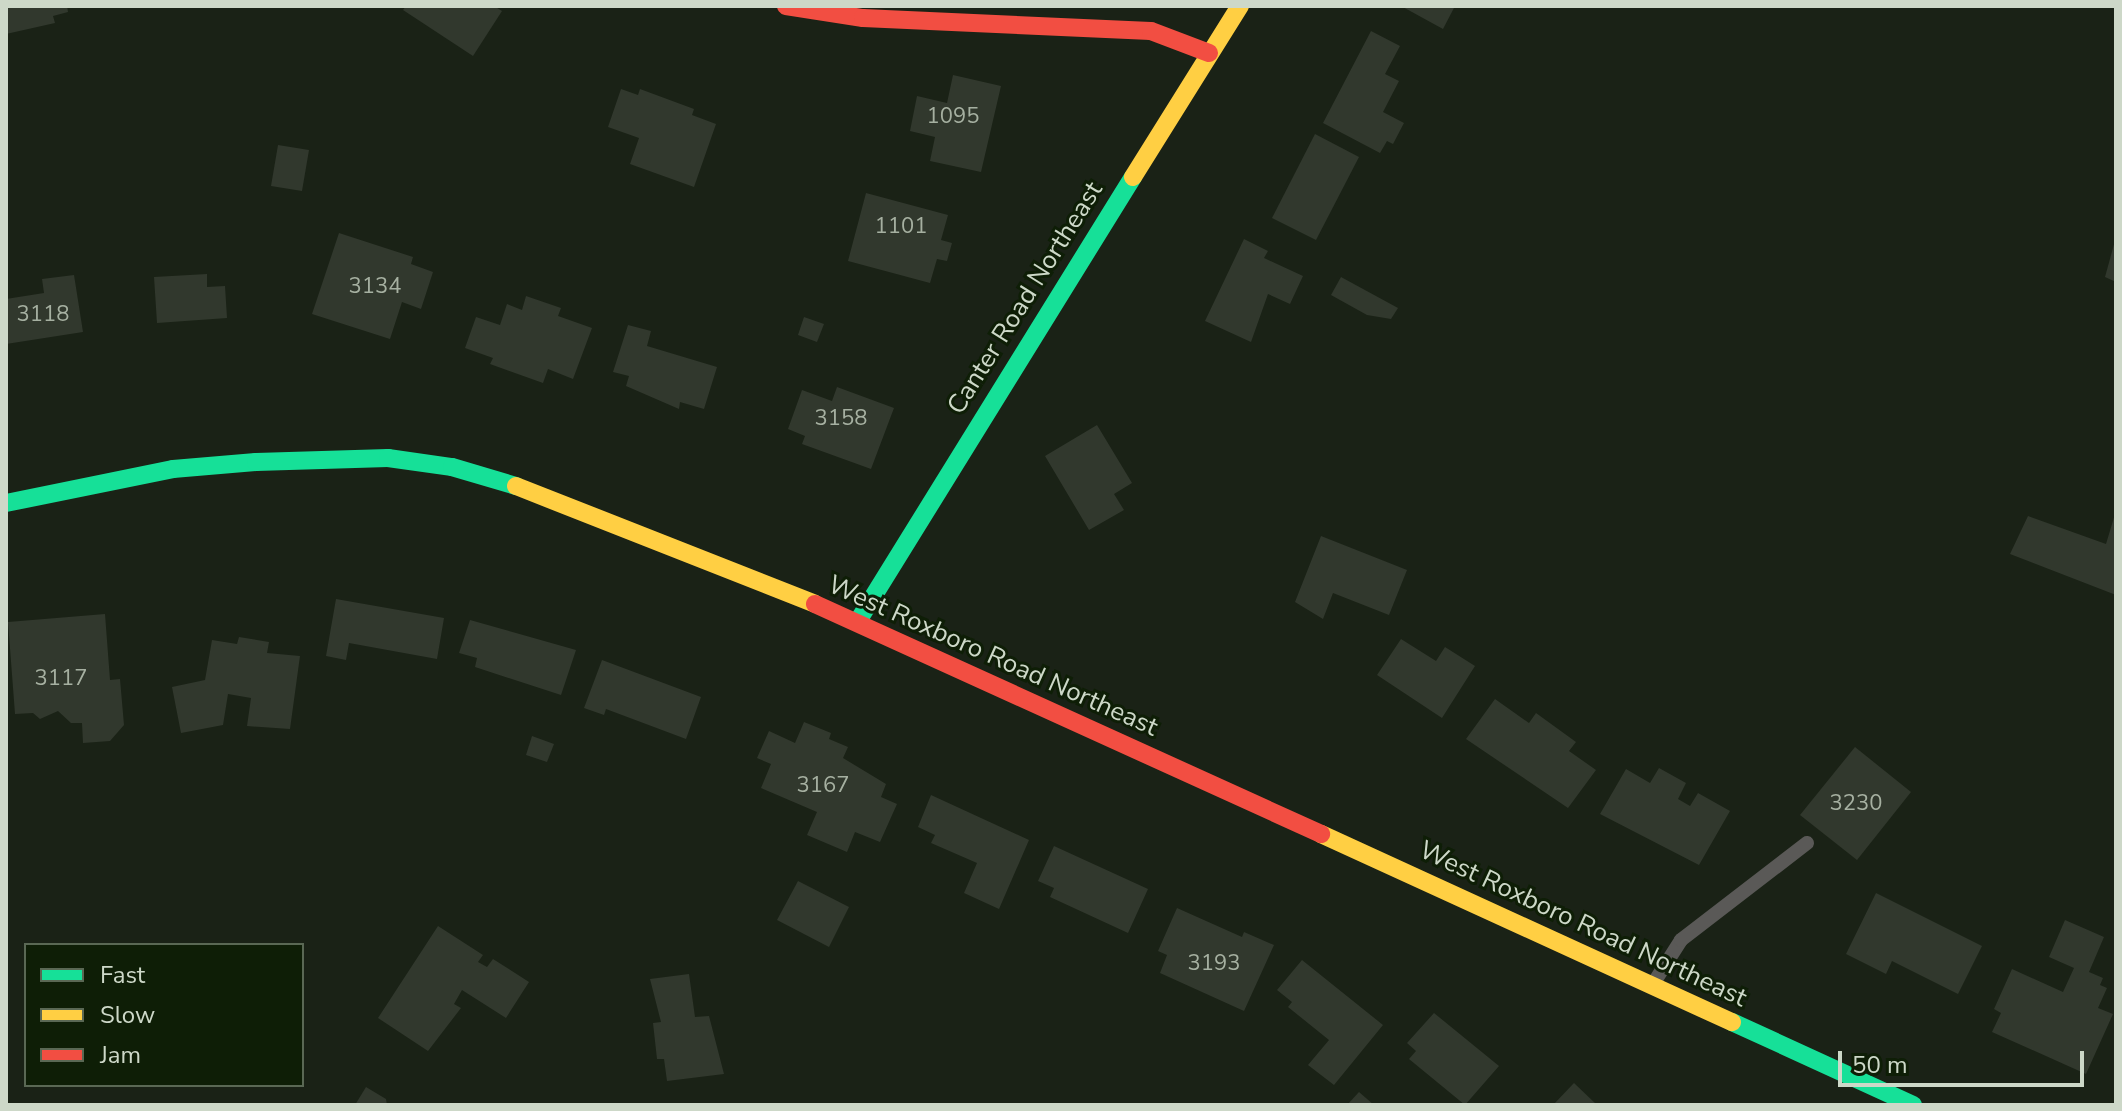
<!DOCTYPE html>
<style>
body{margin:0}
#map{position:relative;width:2122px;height:1111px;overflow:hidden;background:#1a2216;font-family:"Nunito Sans",sans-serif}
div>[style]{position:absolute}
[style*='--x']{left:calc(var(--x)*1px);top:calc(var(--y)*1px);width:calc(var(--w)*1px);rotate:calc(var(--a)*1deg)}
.building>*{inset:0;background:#31382d}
.lane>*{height:14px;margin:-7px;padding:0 7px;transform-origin:7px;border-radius:7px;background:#5a5957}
.fast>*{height:18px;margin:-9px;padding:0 9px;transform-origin:9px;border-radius:9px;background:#16e098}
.slow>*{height:18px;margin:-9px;padding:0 9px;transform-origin:9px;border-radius:9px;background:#ffcf43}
.jam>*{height:18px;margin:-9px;padding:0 9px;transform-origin:9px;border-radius:9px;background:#f24e42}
span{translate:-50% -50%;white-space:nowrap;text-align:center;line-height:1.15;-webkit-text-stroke:6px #0e1e06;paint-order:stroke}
.number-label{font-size:22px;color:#a6b0a1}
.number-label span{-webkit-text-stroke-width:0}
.street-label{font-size:26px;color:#cdd8c8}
.frame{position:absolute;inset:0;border:8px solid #cdd8c8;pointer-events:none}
.legend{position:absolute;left:24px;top:943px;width:280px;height:144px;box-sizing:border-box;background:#0e1e06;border:2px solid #5a6854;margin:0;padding:10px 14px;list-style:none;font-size:24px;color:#cdd8c8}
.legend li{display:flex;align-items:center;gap:16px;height:40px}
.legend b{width:40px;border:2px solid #5a6854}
.scale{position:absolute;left:1838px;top:1051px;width:246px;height:36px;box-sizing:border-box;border:4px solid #cdd8c8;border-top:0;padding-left:10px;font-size:24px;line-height:28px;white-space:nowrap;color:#cdd8c8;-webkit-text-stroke:6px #0e1e06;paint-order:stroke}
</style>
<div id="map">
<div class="building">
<div style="clip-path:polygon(6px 6px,67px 6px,68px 12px,53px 16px,55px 23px,6px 34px)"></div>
<div style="clip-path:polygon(406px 6px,494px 6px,502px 11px,473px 56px,403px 10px)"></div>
<div style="clip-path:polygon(1401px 6px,1455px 6px,1443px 29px)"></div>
<div style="clip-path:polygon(1371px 31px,1400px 46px,1385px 74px,1399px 81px,1383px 112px,1404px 123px,1393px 144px,1387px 141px,1380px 153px,1323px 123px)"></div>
<div style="clip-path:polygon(953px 75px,1001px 86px,981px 172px,930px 161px,935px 137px,910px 131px,917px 96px,947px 103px)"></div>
<div style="clip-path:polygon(621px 89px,638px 95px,640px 89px,694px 109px,692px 115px,716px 124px,694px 187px,630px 164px,639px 138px,608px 127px)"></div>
<div style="clip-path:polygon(1315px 134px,1359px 157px,1316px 240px,1272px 218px)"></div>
<div style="clip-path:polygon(278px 145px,309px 150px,302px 191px,271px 186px)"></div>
<div style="clip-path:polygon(866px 193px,948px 215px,941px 240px,952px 243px,947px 261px,937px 259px,930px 283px,848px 261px)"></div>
<div style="clip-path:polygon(339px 233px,413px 257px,411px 264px,433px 272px,421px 309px,402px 302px,390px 339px,312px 314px)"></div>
<div style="clip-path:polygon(2116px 237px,2116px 282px,2105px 277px)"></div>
<div style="clip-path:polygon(1244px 239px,1268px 251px,1264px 258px,1303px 276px,1290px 304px,1268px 294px,1251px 342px,1205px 321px)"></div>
<div style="clip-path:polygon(207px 274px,207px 287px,225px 286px,227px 318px,157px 323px,154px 277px)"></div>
<div style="clip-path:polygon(74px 275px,83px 332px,6px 344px,6px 299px,44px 293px,42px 279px)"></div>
<div style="clip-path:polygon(1341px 277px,1398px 308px,1391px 319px,1367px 315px,1331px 295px)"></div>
<div style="clip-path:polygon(526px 296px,561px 308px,558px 316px,592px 328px,573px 379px,548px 369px,543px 383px,490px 364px,493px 358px,465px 348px,476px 317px,500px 325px,507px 304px,522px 310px)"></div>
<div style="clip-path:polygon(804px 317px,824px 324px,817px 342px,798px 335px)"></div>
<div style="clip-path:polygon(628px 325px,651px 331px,647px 346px,717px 367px,704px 409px,680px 402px,679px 409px,626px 386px,629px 376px,613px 372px)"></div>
<div style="clip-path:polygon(837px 387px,894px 408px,871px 469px,802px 444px,805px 436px,788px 429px,802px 390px,832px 401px)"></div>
<div style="clip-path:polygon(1097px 425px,1132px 483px,1114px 494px,1124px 510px,1089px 530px,1045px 456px)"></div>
<div style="clip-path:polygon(2115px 514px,2116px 595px,2010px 554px,2028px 516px,2106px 544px)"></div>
<div style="clip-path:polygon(1321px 536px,1407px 570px,1389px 615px,1333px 593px,1323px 619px,1295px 602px)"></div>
<div style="clip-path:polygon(336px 599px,444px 618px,437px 659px,349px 643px,346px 660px,326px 656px)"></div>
<div style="clip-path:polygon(105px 614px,110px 680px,120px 679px,124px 725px,110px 741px,83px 743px,82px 723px,71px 723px,58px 711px,40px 719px,33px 713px,15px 714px,8px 622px)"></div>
<div style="clip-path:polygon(470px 620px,576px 650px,561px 695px,475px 667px,477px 658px,459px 653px)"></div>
<div style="clip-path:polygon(239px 637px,269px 642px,267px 653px,300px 656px,290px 729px,247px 726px,251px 698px,228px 694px,223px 725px,181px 733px,172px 687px,205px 680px,212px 640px,237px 644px)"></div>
<div style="clip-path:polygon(1401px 639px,1436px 661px,1445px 647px,1475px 666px,1442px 718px,1377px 675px)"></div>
<div style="clip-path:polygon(602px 660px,701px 697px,686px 739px,606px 709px,604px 715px,584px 708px)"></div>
<div style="clip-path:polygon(1495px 699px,1529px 723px,1536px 713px,1576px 742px,1569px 751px,1596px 770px,1568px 808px,1466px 739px)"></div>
<div style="clip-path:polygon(804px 722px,831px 733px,829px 739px,848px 747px,843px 758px,886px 784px,881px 797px,897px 804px,880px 842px,855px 832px,847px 852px,807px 835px,817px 812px,761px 788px,771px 764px,757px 758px,769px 731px,795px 743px)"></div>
<div style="clip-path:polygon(532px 736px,554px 744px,547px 762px,526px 755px)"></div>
<div style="clip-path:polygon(1855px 747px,1911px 792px,1857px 860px,1800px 815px)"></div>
<div style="clip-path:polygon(1659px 768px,1686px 783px,1678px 799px,1690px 806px,1698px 793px,1730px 811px,1699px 865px,1600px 814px,1626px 769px,1650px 783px)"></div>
<div style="clip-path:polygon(931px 795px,1029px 840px,999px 909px,964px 893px,977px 863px,931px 843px,935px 835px,918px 827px)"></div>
<div style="clip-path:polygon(1054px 846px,1148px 889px,1128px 933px,1050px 897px,1054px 888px,1038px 881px)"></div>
<div style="clip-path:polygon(798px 881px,849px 907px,829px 947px,777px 920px)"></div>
<div style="clip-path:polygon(1876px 893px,1982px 946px,1958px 994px,1892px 961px,1886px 974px,1846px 954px)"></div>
<div style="clip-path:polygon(1177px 908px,1242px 937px,1244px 932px,1274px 945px,1244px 1011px,1160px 973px,1167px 955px,1158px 951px)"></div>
<div style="clip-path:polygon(2065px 920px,2104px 937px,2089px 972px,2103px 978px,2100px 985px,2107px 988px,2098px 1008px,2113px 1014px,2086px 1074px,1992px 1032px,2001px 1013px,1994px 1009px,2012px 969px,2063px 992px,2074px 968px,2049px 957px)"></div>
<div style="clip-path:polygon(438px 926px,483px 955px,478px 962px,487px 967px,493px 959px,529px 982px,506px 1018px,462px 990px,454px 1004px,461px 1008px,428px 1051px,378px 1018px)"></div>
<div style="clip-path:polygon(1302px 960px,1383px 1025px,1334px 1085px,1308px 1065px,1329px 1040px,1288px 1007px,1292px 1002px,1277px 990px)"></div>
<div style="clip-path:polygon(689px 974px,695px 1017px,709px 1016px,724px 1074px,667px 1081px,664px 1059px,657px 1059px,653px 1023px,661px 1022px,650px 979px)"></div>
<div style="clip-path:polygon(1434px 1013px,1499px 1066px,1465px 1105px,1409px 1059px,1416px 1051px,1407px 1043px)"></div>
<div style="clip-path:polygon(1574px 1083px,1597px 1105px,1553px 1105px)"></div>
<div style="clip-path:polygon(366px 1087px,386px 1099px,387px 1105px,355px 1105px)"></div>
<div style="clip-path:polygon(1359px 1092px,1374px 1105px,1347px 1105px)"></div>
</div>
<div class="lane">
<div style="--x:1653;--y:984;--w:52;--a:-57.5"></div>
<div style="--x:1681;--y:940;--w:159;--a:-37.6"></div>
</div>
<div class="fast">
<div style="--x:6;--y:503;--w:170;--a:-11.5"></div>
<div style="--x:173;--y:469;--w:83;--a:-4.8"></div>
<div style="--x:256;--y:462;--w:132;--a:-1.7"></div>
<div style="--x:388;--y:458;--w:65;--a:8"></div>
<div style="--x:452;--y:467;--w:67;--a:16.5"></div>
<div style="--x:858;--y:621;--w:522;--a:-58.23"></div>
<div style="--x:1732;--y:1022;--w:199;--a:24.6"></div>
</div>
<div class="slow">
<div style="--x:1133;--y:177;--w:202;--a:-58"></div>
<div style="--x:516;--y:486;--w:321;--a:21.5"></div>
<div style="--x:1321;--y:834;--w:452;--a:24.6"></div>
</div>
<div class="jam">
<div style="--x:786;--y:6;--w:78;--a:8.9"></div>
<div style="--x:863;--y:18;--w:288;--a:2.6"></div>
<div style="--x:1151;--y:31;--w:62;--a:20.8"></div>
<div style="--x:815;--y:604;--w:556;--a:24.44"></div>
</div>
<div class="number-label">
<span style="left:953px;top:117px">1095</span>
<span style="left:901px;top:227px">1101</span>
<span style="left:375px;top:287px">3134</span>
<span style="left:43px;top:315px">3118</span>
<span style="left:841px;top:419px">3158</span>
<span style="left:61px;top:679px">3117</span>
<span style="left:823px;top:786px">3167</span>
<span style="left:1856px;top:804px">3230</span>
<span style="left:1214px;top:964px">3193</span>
</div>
<div class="street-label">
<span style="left:1025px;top:298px;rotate:-58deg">Canter Road Northeast</span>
<span style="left:993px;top:656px;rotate:24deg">West Roxboro Road Northeast</span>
<span style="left:1583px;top:924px;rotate:25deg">West Roxboro Road Northeast</span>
</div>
<div class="frame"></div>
<ul class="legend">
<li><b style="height:10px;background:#16e098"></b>Fast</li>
<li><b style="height:10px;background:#ffcf43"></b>Slow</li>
<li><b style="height:10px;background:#f24e42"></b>Jam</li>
</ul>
<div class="scale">50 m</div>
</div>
